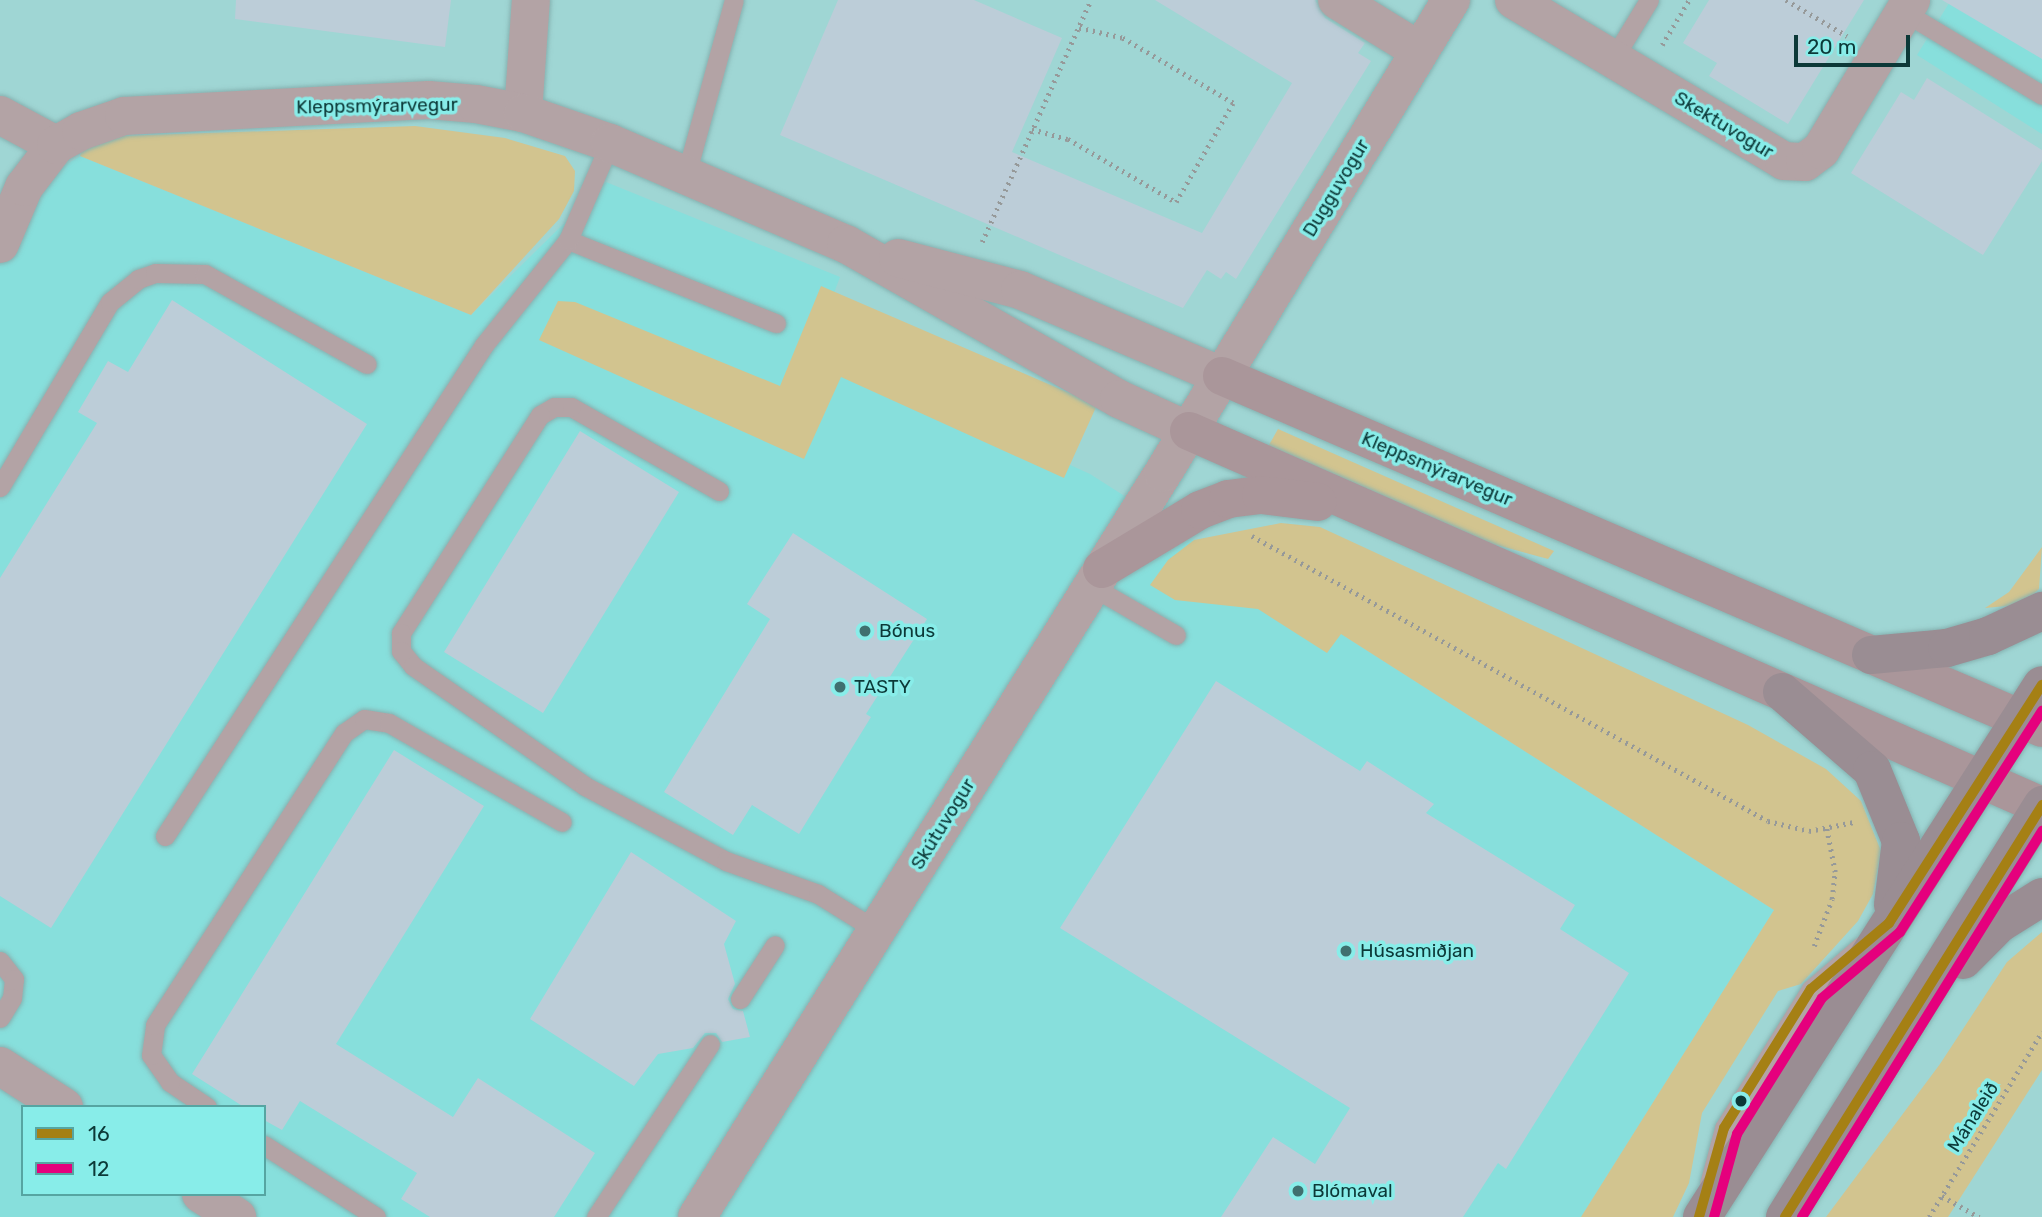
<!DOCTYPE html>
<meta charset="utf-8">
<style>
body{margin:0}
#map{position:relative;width:2042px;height:1217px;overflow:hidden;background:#9fd6d4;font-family:Rubik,sans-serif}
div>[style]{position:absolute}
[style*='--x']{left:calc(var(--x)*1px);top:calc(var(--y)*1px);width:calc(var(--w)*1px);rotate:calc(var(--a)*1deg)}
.built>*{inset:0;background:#87dfdc}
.green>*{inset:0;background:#d2c48f}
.building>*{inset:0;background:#bccdd8}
.path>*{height:4.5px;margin-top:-2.25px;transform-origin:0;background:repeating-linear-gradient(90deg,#969999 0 2px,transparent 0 7px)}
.roads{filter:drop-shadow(0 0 2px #86b2b1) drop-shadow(0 0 2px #86b2b1)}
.lane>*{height:19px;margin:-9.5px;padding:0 9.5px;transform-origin:9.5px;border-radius:9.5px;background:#b3a3a5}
.street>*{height:38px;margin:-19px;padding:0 19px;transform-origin:19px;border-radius:19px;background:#b3a3a5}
.secondary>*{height:38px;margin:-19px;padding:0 19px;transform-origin:19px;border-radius:19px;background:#aa969a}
.highway>*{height:38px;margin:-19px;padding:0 19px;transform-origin:19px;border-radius:19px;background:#9a8d93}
.bus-1>*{height:10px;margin:-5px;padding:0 5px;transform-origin:5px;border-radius:5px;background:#a58014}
.bus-2>*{height:10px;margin:-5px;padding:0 5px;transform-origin:5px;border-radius:5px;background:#e5007d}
.dots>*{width:19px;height:19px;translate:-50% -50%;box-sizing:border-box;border:4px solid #88ede9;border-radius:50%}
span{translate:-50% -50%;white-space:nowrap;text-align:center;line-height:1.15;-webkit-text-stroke:7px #88ede9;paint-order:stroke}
.street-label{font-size:19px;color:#0c3938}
.poi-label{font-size:19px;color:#0c3938}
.left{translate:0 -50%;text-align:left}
.legend{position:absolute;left:21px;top:1105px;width:245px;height:91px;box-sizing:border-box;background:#88ede9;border:2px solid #56a5a2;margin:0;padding:9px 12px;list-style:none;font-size:21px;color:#0c3938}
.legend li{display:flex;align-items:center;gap:14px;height:35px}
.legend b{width:35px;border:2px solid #56a5a2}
.scale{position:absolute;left:1794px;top:35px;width:116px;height:32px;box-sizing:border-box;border:4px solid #0c3938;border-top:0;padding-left:9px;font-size:21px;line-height:24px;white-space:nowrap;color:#0c3938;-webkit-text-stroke:5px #88ede9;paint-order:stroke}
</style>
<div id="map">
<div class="built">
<div style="clip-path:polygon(1951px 0,2042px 0,2042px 134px,1917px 55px)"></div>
<div style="clip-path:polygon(evenodd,80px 156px,471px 315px,606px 182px,840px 277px,813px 349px,1090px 474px,1774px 910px,1581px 1217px,0 1217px,0 205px,80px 156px,23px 1107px,264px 1107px,264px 1194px,23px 1194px,23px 1107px)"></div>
</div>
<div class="green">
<div style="clip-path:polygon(415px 126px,505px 138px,565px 156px,575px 171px,574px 191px,559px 219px,471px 315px,80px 156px,84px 146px,118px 136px)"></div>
<div style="clip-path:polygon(821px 286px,1097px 405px,1064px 478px,841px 377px,804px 459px,539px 340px,558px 301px,575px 302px,780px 386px)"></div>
<div style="clip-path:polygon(1278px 429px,1554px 551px,1548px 559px,1460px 535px,1265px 452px)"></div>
<div style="clip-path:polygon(1281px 523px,1320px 527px,1748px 725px,1826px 769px,1861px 801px,1881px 851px,1873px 894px,1858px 921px,1801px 984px,1778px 991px,1702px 1113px,1689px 1183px,1673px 1217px,1581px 1217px,1774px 910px,1341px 634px,1327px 653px,1258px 609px,1175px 600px,1150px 585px,1168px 560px,1194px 540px)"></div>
<div style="clip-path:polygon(2042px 547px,2039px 589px,2014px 612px,2007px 606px,1985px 608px,2009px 592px)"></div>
<div style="clip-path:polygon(2042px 932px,2042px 1070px,1948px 1217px,1826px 1217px,1940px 1064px,2007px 962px)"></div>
</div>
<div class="building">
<div style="clip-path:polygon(236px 0,451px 0,445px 47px,235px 19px)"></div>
<div style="clip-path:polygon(838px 0,974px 0,1062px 38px,1012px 152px,1202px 233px,1292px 83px,1155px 0,1315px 0,1325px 18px,1365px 43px,1358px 53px,1371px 61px,1236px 279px,1226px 272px,1221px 279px,1207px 270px,1183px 308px,780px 135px)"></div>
<div style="clip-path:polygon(1709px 0,1864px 0,1788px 124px,1709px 76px,1717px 63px,1683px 43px)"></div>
<div style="clip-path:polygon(1942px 0,2042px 0,2042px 59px)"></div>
<div style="clip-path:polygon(1927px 78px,2042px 150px,2042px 161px,1983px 255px,1851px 173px,1901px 92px,1914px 100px)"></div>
<div style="clip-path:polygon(172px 300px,367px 424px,51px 928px,0 896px,0 578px,97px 423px,78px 412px,108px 361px,128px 372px)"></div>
<div style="clip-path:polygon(580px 431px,679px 492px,543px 713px,444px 652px)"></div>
<div style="clip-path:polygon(793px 533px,927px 619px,866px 714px,871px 717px,799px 834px,752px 805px,733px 835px,664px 792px,770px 619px,747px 604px)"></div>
<div style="clip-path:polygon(1216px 681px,1360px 771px,1367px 761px,1434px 804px,1426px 813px,1575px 905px,1560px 929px,1629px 973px,1506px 1169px,1498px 1163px,1463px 1217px,1221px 1217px,1273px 1137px,1315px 1164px,1350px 1108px,1060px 928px)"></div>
<div style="clip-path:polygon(394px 750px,484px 806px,336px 1044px,453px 1117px,478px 1078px,595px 1153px,554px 1217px,430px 1217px,401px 1199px,417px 1173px,300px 1101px,282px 1130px,264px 1120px,264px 1107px,244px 1107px,192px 1074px)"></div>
<div style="clip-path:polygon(631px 852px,736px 921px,724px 944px,735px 984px,728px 999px,733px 1009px,743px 1011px,750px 1037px,722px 1042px,716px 1033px,705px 1033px,693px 1048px,658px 1054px,634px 1086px,530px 1019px)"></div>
</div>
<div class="path">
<div style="--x:1786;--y:0;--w:71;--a:30.5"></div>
<div style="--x:1662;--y:45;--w:52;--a:-59"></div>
<div style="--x:1032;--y:129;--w:37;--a:16"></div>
<div style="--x:1068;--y:139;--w:125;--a:30.3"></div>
<div style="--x:1176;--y:202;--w:114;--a:-60.1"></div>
<div style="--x:1233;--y:103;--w:129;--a:-149.6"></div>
<div style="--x:1122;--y:38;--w:44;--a:-166.9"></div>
<div style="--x:982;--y:242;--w:265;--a:-65.8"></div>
<div style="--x:1252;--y:536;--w:589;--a:28.91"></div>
<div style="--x:1768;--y:821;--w:42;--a:13.7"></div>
<div style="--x:1809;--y:831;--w:46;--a:-11.3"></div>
<div style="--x:1814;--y:946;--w:50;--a:-69"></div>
<div style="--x:1832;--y:899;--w:27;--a:-84"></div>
<div style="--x:1835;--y:872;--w:47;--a:-101.1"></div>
<div style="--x:1942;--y:1196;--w:43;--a:29.6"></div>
<div style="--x:1929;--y:1217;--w:217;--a:-58.6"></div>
</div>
<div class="roads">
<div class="lane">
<div style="--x:1904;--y:12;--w:161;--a:31"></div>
<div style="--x:1613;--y:59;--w:69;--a:-58.6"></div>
<div style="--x:686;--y:175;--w:181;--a:-74.7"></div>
<div style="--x:568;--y:240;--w:224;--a:21.8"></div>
<div style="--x:0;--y:487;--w:215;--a:-59.3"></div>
<div style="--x:110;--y:302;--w:36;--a:-39"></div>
<div style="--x:138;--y:279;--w:18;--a:-19"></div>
<div style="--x:155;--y:273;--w:50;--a:1.1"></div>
<div style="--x:205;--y:274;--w:185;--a:29.1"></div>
<div style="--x:719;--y:491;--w:170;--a:-150.4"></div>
<div style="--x:571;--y:407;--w:17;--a:180"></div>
<div style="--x:554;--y:407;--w:16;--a:150"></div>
<div style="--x:540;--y:415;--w:259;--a:122.5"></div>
<div style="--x:401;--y:633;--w:18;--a:90"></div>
<div style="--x:401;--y:651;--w:19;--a:51"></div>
<div style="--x:413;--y:666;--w:210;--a:34.9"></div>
<div style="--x:585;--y:786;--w:160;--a:28"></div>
<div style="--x:726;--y:861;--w:98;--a:19.7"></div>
<div style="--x:818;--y:894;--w:68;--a:31.8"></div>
<div style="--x:1091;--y:586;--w:98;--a:30"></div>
<div style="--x:165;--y:836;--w:586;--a:-56.99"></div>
<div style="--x:484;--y:345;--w:134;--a:-51.3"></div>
<div style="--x:568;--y:240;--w:106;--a:-66.6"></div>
<div style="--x:0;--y:961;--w:23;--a:52"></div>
<div style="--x:14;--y:979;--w:19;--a:96"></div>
<div style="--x:12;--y:998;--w:23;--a:121"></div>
<div style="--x:740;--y:999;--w:64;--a:-57.1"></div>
<div style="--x:207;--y:1107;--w:45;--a:-146"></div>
<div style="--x:170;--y:1082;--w:33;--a:-125"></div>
<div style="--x:151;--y:1055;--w:30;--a:-82"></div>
<div style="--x:155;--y:1025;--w:348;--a:-57.1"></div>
<div style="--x:344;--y:733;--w:24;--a:-35"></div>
<div style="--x:364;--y:719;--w:25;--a:9"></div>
<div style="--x:389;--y:723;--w:199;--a:29.8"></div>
<div style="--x:264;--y:1145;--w:133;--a:32.7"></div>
<div style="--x:1709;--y:1184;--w:58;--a:-75"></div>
<div style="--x:1724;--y:1128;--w:164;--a:-58"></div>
<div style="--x:1811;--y:989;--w:66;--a:-40.7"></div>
<div style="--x:596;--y:1217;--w:207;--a:-56.6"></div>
</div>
<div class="street">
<div style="--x:1337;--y:0;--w:97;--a:31.6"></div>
<div style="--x:1514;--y:0;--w:314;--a:30.8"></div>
<div style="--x:1784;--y:161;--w:21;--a:3"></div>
<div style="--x:1805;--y:162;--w:20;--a:-37"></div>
<div style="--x:1821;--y:150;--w:175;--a:-59"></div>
<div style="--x:523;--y:113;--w:113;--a:-86"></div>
<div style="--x:0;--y:115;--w:64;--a:28.2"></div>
<div style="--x:0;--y:244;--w:62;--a:-67.2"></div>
<div style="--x:24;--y:187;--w:53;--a:-52.7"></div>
<div style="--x:56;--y:145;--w:29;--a:-29"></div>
<div style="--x:81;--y:131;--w:46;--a:-19.2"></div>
<div style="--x:124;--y:116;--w:305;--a:-3"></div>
<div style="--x:429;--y:100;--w:47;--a:4.9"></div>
<div style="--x:476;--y:104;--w:48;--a:10.8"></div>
<div style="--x:523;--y:113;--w:92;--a:19"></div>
<div style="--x:610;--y:143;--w:257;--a:23.2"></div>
<div style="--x:846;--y:244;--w:314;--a:29.6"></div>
<div style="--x:1119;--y:399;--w:77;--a:24.6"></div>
<div style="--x:898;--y:258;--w:126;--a:14.7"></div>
<div style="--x:1020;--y:290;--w:220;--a:23.1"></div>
<div style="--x:0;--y:1066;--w:76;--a:32.6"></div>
<div style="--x:201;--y:1194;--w:43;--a:32.6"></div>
<div style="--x:697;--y:1217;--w:878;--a:-57.94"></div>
<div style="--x:1163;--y:473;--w:554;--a:-58.66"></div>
</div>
<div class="secondary">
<div style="--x:1222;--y:376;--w:892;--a:23.23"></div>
<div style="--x:1189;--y:431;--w:932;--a:23.73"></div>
<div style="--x:1102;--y:569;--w:114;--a:-31"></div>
<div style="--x:1200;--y:510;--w:30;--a:-21"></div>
<div style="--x:1228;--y:499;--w:33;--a:-7"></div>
<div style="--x:1261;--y:495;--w:57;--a:7"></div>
</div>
<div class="highway">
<div style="--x:1871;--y:655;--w:76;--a:-5.3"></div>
<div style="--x:1947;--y:648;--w:43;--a:-16.3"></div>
<div style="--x:1988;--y:636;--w:60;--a:-24.8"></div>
<div style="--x:1782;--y:692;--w:119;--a:40.9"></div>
<div style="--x:1872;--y:770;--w:77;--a:67.8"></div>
<div style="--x:1901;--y:841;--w:64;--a:97.2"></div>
<div style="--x:1963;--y:960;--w:51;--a:-45"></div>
<div style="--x:1999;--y:924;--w:51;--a:-32.1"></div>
<div style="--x:1702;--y:1217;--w:631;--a:-57.42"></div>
<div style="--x:1785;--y:1217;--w:486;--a:-58"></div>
</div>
</div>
<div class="bus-1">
<div style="--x:1699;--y:1217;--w:92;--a:-74.3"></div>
<div style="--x:1724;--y:1128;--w:164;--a:-58"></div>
<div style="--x:1811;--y:989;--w:102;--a:-40.2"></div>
<div style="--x:1889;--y:923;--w:283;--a:-57.3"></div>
<div style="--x:1785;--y:1217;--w:486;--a:-58"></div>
</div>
<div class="bus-2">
<div style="--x:1714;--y:1217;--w:86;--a:-74.5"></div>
<div style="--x:1737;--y:1134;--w:160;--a:-58"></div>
<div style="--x:1822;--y:998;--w:102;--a:-40.2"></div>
<div style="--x:1900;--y:932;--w:263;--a:-57.3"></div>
<div style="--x:1802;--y:1217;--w:455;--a:-58.1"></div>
</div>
<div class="dots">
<div style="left:865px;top:631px;background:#3f706f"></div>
<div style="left:840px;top:687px;background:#3f706f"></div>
<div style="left:1346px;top:951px;background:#3f706f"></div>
<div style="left:1741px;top:1101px;background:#0c3938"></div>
<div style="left:1298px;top:1191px;background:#3f706f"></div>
</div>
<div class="street-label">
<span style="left:377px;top:106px;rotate:-1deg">Kleppsmýrarvegur</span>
<span style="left:1724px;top:125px;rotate:31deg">Skektuvogur</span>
<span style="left:1336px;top:188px;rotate:-59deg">Dugguvogur</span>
<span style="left:1437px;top:469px;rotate:23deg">Kleppsmýrarvegur</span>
<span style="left:943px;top:824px;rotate:-58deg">Skútuvogur</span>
<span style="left:1973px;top:1117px;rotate:-58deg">Mánaleið</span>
</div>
<div class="poi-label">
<span class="left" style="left:879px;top:631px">Bónus</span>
<span class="left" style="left:854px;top:687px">TASTY</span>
<span class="left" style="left:1360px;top:951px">Húsasmiðjan</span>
<span class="left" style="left:1312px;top:1191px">Blómaval</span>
</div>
<ul class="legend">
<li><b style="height:9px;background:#a58014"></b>16</li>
<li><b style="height:9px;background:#e5007d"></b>12</li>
</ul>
<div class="scale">20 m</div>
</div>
